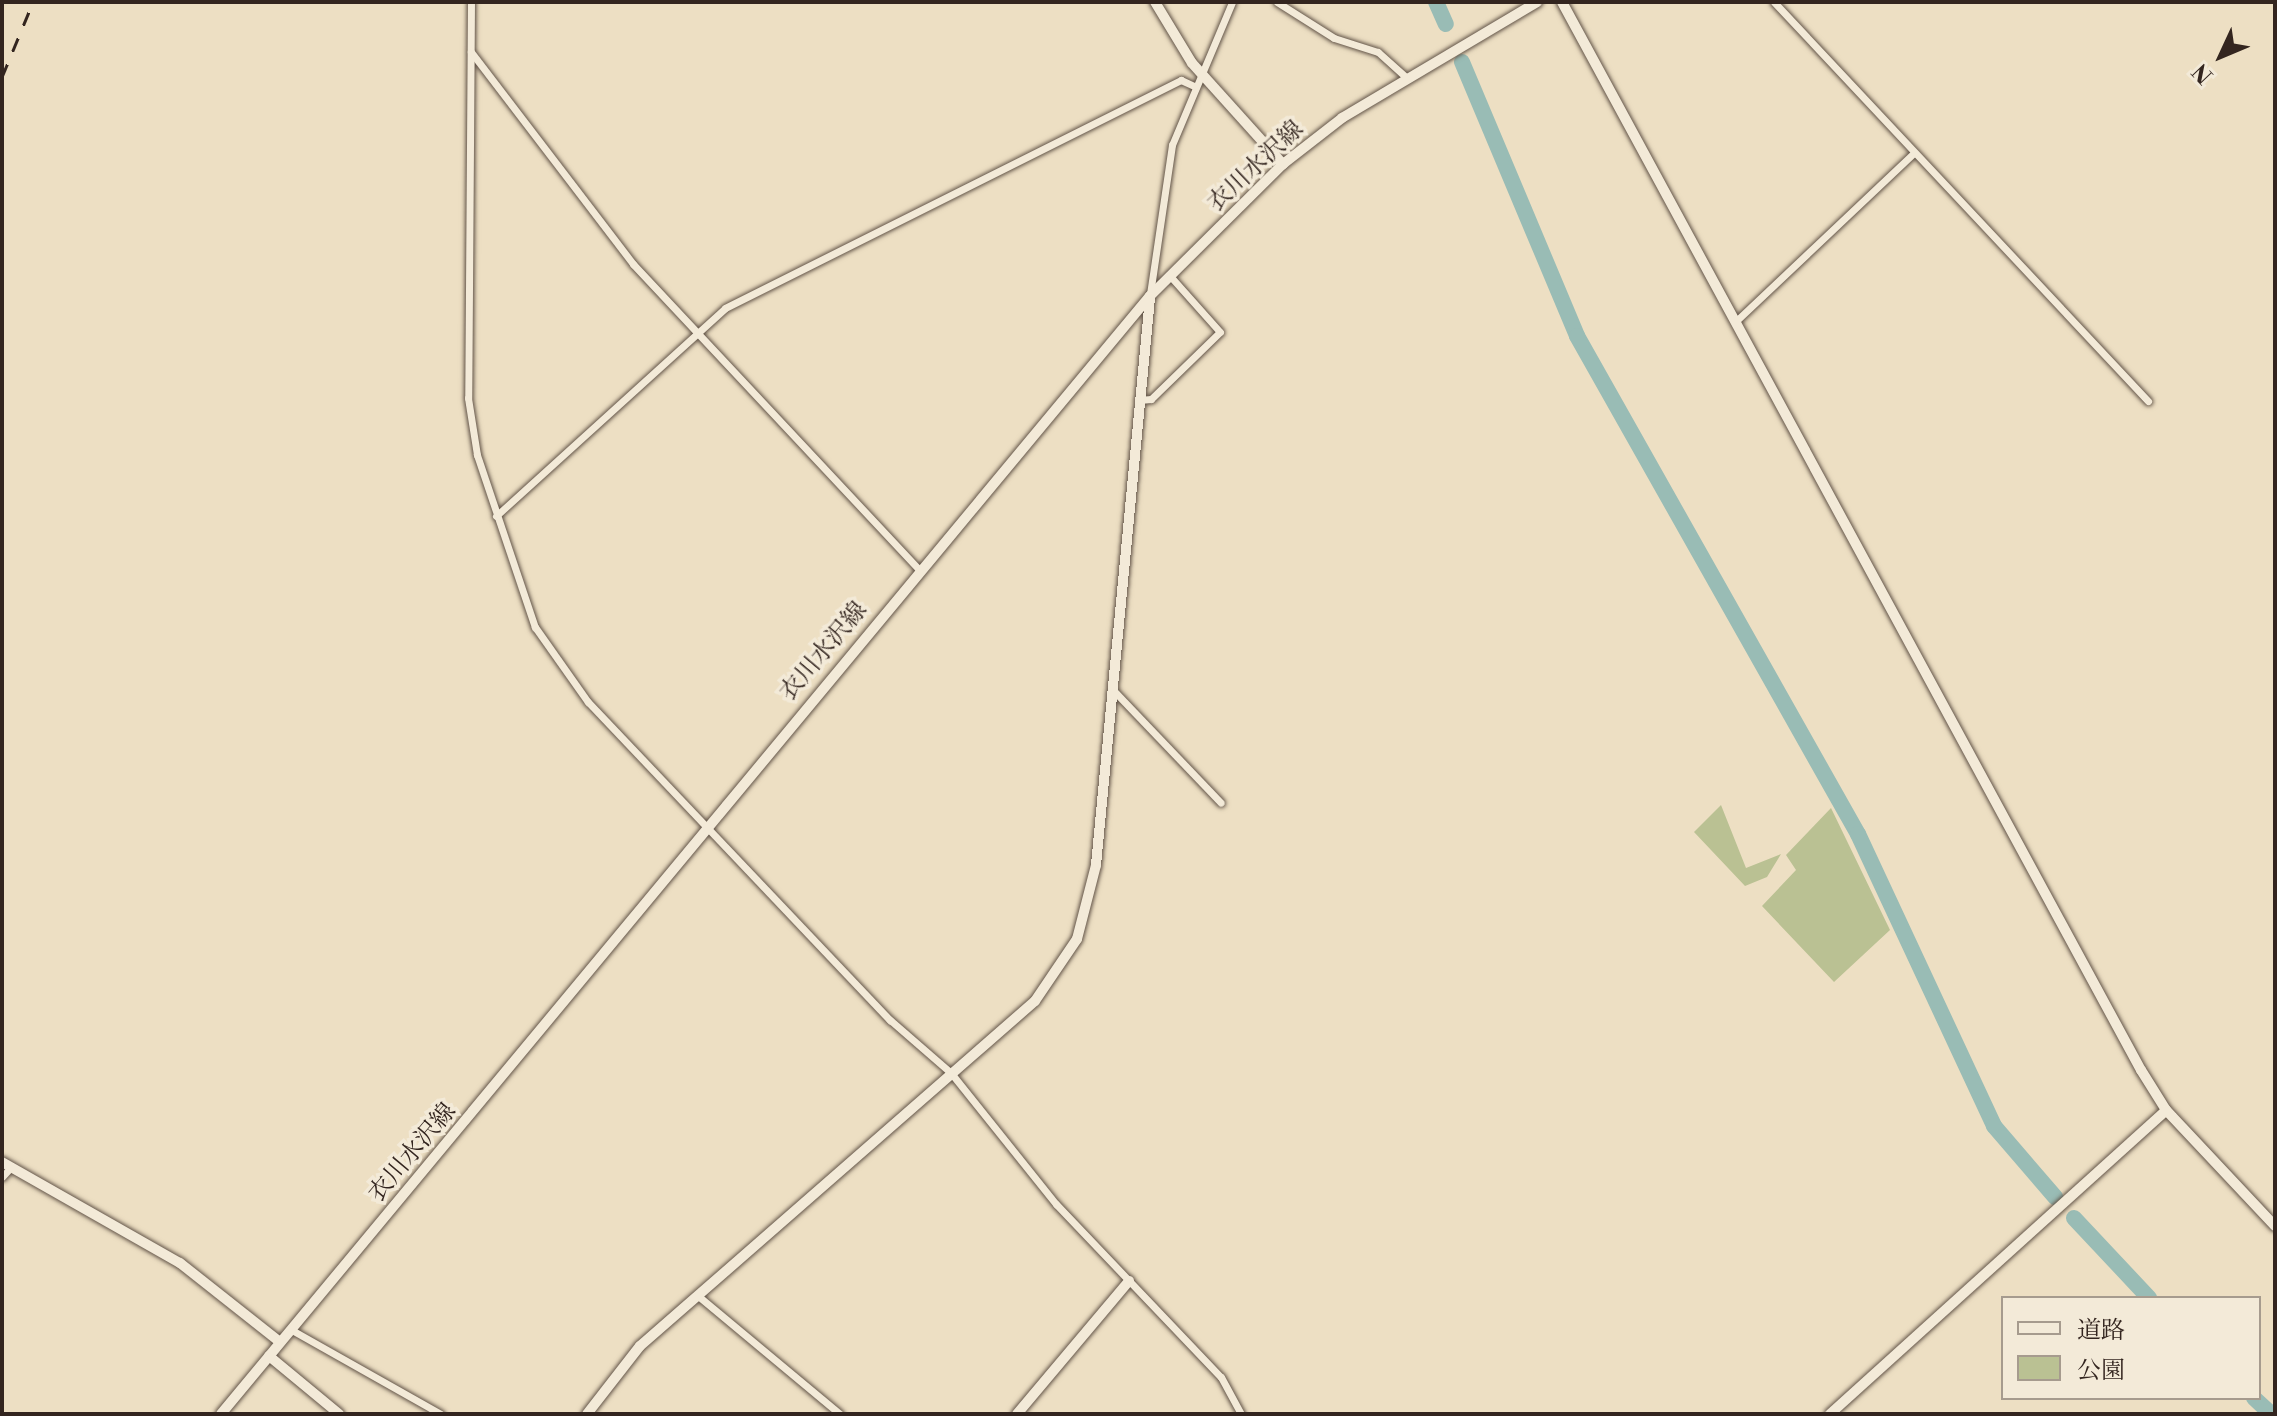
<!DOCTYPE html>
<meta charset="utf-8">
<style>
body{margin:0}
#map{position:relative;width:2277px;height:1416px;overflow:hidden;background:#eddfc3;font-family:"Libre Bodoni","Noto Serif JP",serif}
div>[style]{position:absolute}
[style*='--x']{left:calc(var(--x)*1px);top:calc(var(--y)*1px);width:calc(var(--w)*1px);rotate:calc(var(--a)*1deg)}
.green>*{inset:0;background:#bac193}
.river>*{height:16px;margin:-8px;padding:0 8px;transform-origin:8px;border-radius:8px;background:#99bcb5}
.roads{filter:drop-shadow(0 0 2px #625448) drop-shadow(0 0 2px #625448)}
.street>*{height:7px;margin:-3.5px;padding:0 3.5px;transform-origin:3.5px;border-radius:3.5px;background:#f3ead8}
.secondary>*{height:10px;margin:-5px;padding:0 5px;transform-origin:5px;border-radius:5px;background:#f3ead8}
.rail>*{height:3px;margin-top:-1.5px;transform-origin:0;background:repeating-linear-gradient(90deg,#33251f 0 14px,transparent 0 28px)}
span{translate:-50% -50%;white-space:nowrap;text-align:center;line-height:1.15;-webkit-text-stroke:7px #f3ead8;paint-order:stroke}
.street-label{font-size:24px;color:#33251f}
.frame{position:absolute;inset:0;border:4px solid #33251f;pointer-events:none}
.legend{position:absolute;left:2001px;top:1296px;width:260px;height:104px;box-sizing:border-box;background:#f3ead8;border:2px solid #a69b8e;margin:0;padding:10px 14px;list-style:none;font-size:24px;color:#33251f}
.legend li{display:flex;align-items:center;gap:16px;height:40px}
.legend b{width:40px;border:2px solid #a69b8e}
.north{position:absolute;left:2181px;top:16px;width:80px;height:80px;-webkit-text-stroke:6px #f3ead8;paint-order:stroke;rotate:226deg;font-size:22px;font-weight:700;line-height:32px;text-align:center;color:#33251f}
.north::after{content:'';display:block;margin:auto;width:28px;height:36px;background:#33251f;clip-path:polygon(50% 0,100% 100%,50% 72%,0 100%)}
</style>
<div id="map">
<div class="green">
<div style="clip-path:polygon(1721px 805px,1746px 868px,1781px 854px,1767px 877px,1745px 886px,1694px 832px)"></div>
<div style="clip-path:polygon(1831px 808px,1890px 930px,1834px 982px,1762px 906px,1796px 870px,1786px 855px)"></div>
</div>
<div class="river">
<div style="--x:1436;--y:2;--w:24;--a:66"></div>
<div style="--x:1462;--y:62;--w:297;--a:67.2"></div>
<div style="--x:1577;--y:336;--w:572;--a:60.57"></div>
<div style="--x:1858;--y:834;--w:322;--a:65"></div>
<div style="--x:1994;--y:1126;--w:94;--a:49.3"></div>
<div style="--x:2074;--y:1218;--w:110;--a:46.8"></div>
<div style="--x:2254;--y:1398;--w:23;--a:43"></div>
</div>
<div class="roads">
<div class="street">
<div style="--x:471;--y:2;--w:396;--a:90.4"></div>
<div style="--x:468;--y:398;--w:58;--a:81"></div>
<div style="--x:477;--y:455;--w:182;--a:71.4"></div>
<div style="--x:535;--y:627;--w:92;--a:54.8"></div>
<div style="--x:588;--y:702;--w:439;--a:46.5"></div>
<div style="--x:890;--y:1020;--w:81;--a:41"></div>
<div style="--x:951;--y:1073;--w:168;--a:51.3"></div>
<div style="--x:1056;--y:1204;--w:239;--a:46.4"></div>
<div style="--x:1221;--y:1377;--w:42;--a:61.6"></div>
<div style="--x:1277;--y:2;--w:67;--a:32.3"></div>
<div style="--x:1334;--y:38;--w:46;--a:17.7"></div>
<div style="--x:1378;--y:52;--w:39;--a:42"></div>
<div style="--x:1774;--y:2;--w:547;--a:46.85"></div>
<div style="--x:471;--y:52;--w:267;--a:52.6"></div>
<div style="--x:633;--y:264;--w:417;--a:46.9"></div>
<div style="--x:1150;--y:294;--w:151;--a:-81.6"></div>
<div style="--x:1172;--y:145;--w:155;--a:-67.2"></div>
<div style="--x:1735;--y:322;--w:246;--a:-43.4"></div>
<div style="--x:1139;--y:400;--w:12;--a:-5"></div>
<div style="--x:1151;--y:399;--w:96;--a:-44.2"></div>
<div style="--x:1220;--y:332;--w:74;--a:-131.7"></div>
<div style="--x:496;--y:516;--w:309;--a:-42.2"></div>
<div style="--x:725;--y:308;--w:510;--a:-26.57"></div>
<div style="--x:1181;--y:80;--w:14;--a:25"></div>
<div style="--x:1115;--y:692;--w:153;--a:46.3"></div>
<div style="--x:2;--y:1177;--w:13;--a:-48"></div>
<div style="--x:697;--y:1295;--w:186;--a:39.8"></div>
<div style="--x:290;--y:1329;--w:173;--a:29.4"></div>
</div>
<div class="secondary">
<div style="--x:1155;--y:2;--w:71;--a:58.8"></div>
<div style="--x:1192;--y:63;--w:136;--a:48"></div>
<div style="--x:1562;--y:2;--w:1215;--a:61.54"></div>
<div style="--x:2141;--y:1070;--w:47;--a:58"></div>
<div style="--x:2166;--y:1110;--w:159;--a:46.8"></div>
<div style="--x:2;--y:1162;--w:205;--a:29.6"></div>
<div style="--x:180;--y:1263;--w:127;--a:38.3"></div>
<div style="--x:269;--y:1356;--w:91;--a:39.6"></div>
<div style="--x:221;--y:1414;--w:1454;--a:-50.28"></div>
<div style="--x:1150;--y:296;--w:187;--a:-44.8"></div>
<div style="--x:1283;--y:164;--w:75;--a:-37.9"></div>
<div style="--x:1342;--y:118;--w:227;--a:-30.7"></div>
<div style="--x:587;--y:1414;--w:86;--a:-52.1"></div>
<div style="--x:640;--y:1346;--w:524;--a:-41.13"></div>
<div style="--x:1035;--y:1001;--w:75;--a:-55.9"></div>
<div style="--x:1077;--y:939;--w:76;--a:-75.6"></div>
<div style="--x:1096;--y:865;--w:570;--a:-84.56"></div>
<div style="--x:1017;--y:1414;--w:174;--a:-49.9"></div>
<div style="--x:1830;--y:1414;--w:453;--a:-42.1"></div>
</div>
</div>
<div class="rail">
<div style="--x:2;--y:77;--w:81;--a:-67.5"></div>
</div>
<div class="street-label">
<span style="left:1256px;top:167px;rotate:-43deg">衣川水沢線</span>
<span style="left:824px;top:652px;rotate:-50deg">衣川水沢線</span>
<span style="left:413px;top:1153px;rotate:-50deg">衣川水沢線</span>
</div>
<div class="frame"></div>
<ul class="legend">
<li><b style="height:10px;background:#f3ead8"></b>道路</li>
<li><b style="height:22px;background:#bac193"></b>公園</li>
</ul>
<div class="north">N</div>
</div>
